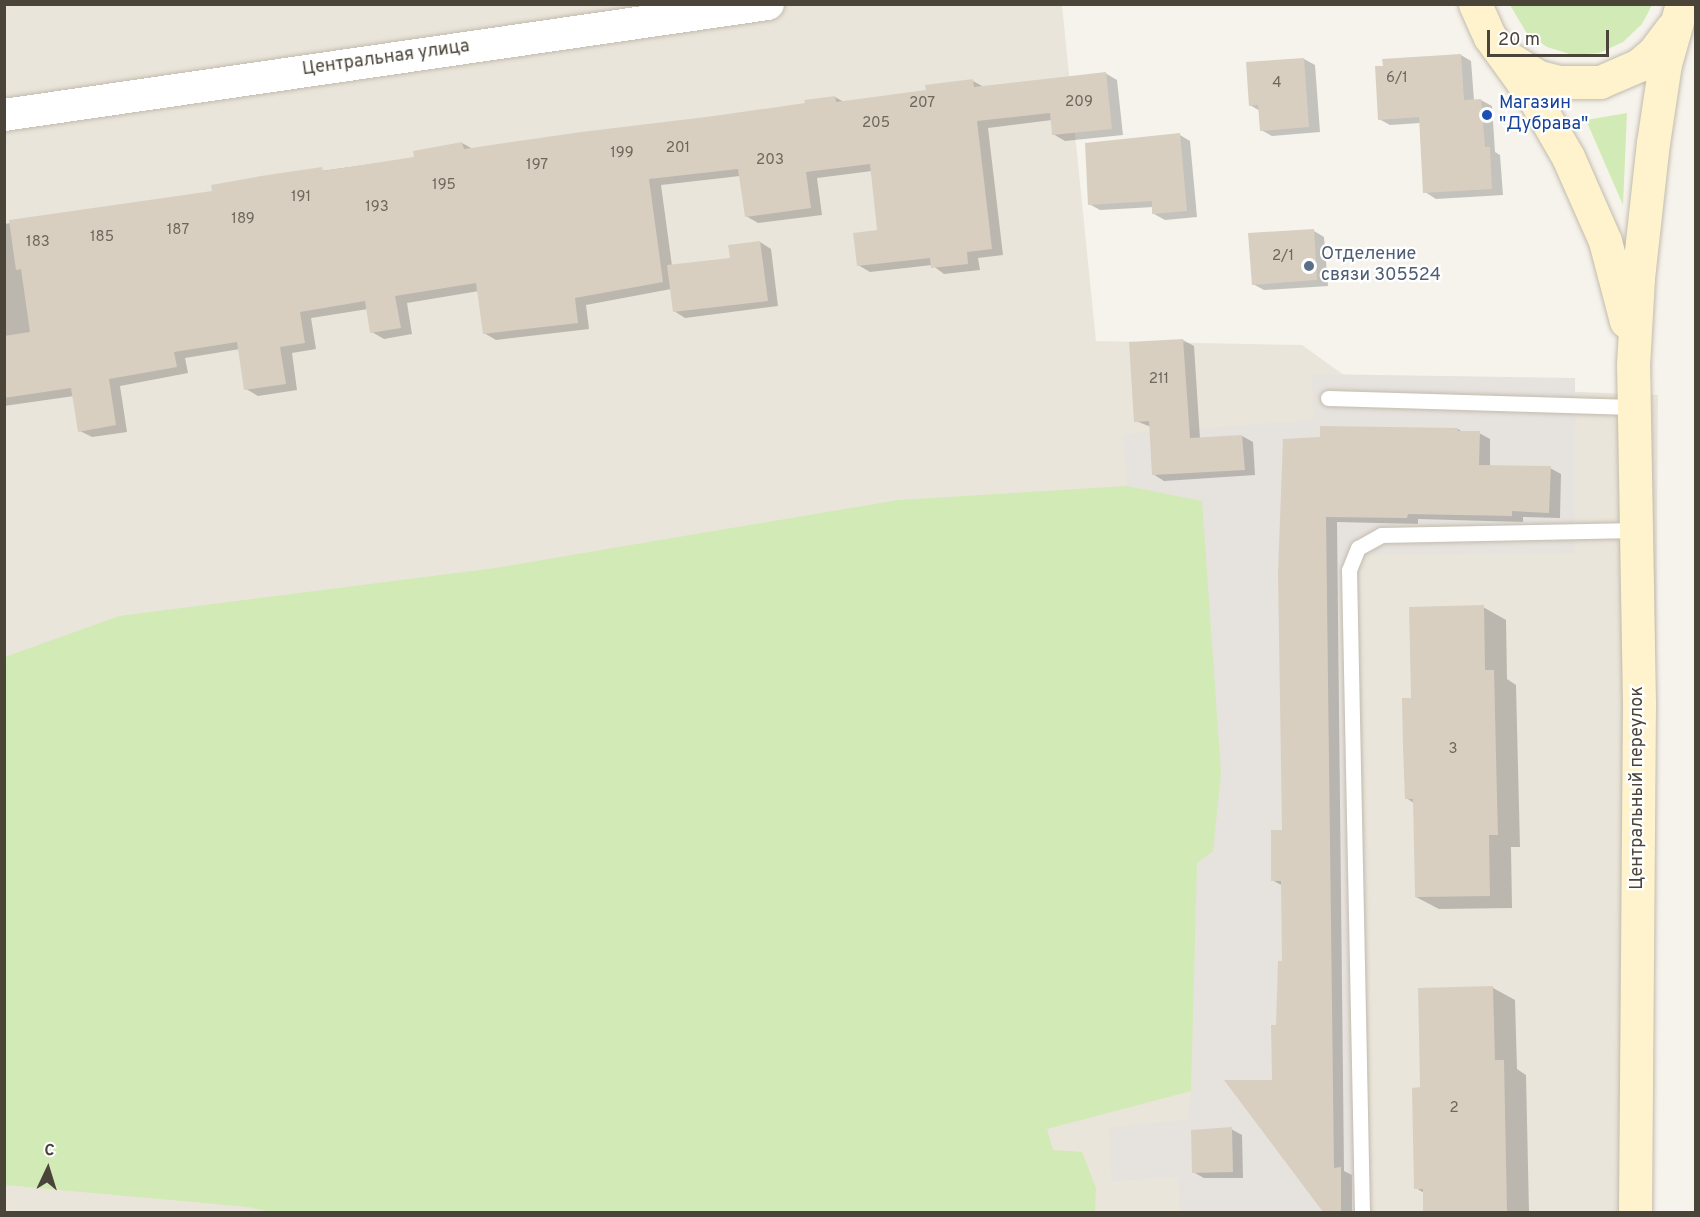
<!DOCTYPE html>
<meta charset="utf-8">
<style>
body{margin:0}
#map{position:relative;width:1700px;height:1217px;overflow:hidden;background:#f6f3ec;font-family:Overpass,sans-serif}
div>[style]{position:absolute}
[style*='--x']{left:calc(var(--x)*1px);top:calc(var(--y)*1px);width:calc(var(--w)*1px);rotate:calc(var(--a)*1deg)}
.residential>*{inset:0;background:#eae5da}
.industrial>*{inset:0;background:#e6e2dd}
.green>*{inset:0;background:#d2eab5}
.shadow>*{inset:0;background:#0003}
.building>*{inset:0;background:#d8cfc1}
.roads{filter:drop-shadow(0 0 2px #c2bbae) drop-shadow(0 0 2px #c2bbae)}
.lane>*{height:15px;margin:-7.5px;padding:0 7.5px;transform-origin:7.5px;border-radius:7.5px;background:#fff}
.street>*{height:32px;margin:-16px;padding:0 16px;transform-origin:16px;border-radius:16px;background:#fff}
.secondary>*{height:33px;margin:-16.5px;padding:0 16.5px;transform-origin:16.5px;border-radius:16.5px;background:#fff3cd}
.dots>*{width:16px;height:16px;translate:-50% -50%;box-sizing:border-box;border:3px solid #fff;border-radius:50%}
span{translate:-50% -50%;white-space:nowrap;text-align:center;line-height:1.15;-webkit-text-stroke:4.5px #fff;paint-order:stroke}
.number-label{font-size:15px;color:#6e675b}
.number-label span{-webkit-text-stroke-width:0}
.street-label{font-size:18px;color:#4b4439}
.transit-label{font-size:18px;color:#164399}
.left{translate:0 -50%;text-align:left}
.service-label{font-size:18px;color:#4e5e75}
.frame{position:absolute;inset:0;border:6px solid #4b4439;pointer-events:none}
.north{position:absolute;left:18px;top:1139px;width:60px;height:60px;-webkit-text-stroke:4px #fff;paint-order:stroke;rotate:4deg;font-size:16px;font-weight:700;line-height:24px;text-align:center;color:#4b4439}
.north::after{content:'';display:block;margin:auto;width:21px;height:27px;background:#4b4439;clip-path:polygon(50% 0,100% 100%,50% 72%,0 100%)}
.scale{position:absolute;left:1487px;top:30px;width:122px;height:27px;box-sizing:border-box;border:3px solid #4b4439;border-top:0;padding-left:8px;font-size:18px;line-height:21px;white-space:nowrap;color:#4b4439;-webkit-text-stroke:4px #fff;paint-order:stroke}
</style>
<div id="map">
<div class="residential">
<div style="clip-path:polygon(5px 5px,1062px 5px,1096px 341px,1302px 345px,1355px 383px,1658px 395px,1652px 1212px,5px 1212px)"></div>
</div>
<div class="industrial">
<div style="clip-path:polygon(1312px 374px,1575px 378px,1575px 554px,1360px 555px,1370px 1212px,1180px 1212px,1178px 1177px,1112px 1181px,1109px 1127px,1188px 1120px,1191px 1091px,1197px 863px,1202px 501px,1127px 486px,1123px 434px,1313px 420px)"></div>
</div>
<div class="green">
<div style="clip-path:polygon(1510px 5px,1510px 4px,1652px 5px,1642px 24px,1623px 42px,1599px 53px,1573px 55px,1547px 47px,1526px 32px)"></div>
<div style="clip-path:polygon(1627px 113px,1623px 205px,1586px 120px)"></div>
<div style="clip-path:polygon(1127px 486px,1202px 501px,1221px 773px,1213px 851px,1197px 863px,1191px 1091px,1047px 1129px,1053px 1150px,1082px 1152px,1096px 1188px,1095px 1212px,272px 1212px,248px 1207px,5px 1185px,5px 657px,119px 616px,495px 568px,898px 500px)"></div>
</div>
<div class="shadow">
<div style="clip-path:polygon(1461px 55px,1471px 61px,1474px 100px,1481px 100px,1492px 106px,1495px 152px,1500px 155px,1503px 195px,1436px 199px,1425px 192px,1420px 123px,1390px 125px,1379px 119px)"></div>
<div style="clip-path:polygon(1304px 59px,1315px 65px,1320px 132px,1272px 136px,1261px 130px,1260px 111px,1250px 105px)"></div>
<div style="clip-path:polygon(1105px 73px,1117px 80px,1123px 135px,1065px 141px,1053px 134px,1052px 120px,988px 128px,1003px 255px,978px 258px,980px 270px,944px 274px,932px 265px,870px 272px,858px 265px,879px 231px,872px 171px,817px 178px,822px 215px,758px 223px,746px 216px,740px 176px,661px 185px,672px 266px,732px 259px,760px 242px,771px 249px,778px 306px,685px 318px,674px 311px,671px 289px,586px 305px,589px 329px,496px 340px,484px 333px,479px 291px,407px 303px,412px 334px,384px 339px,372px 332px,368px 309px,311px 318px,316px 349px,292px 353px,297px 390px,258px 396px,246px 389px,240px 349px,185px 358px,188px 373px,120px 386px,127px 432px,92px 437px,80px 431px,74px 396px,4px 406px,4px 224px,214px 193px,213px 186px,415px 158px,462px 143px,473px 149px,806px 104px,835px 97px,844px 102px,927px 91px,973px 81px,984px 87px)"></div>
<div style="clip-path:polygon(1180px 135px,1190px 141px,1197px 217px,1165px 220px,1154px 214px,1154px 207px,1100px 210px,1089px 204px)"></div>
<div style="clip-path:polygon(1314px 231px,1324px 237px,1328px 286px,1264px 290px,1253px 284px)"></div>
<div style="clip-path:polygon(1183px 340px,1194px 346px,1200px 439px,1242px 436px,1253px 442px,1255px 475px,1164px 481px,1153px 474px,1151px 427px,1136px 421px,1131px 344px)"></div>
<div style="clip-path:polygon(1458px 429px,1464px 433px,1479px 433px,1490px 439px,1490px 467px,1550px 468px,1561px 474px,1560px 518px,1523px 517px,1523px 522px,1418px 519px,1418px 524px,1337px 522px,1344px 1171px,1352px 1175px,1352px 1212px,1325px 1212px,1227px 1082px,1274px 1082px,1284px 963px,1283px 886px,1272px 880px,1283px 832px,1285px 441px)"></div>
<div style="clip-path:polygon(1483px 607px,1506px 620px,1507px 679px,1516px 685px,1520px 847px,1511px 847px,1512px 908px,1439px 909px,1416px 897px,1414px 803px,1406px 798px,1412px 699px)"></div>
<div style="clip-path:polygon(1493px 988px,1515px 1000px,1517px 1069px,1526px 1075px,1529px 1212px,1425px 1212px,1424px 1193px,1416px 1188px,1422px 1089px,1420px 989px)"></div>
<div style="clip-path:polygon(1231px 1129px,1242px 1135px,1243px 1178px,1204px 1178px,1193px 1172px)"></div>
</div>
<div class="building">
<div style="clip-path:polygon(1461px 54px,1464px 100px,1481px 99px,1485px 147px,1490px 147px,1492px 189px,1423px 193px,1419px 117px,1378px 120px,1375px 66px,1383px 66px,1382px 59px)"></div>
<div style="clip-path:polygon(1304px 58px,1309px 127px,1260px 131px,1258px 105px,1249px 106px,1246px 62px)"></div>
<div style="clip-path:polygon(1106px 72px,1112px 129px,1052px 135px,1050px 113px,977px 121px,992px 249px,967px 252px,968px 264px,931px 268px,930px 258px,857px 266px,853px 233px,877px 230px,870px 164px,806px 172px,811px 208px,745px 217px,738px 169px,649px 179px,663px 282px,575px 298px,578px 323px,483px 334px,476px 283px,395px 296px,401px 328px,370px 333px,365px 301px,300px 312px,305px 343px,280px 347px,286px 384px,244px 390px,237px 342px,174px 352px,177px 367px,109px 379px,116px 425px,78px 432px,71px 388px,4px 398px,4px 336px,30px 332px,21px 269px,16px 270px,9px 220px,212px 191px,211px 185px,261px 176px,322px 167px,323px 171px,414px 157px,413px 151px,462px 142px,464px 149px,581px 132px,714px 116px,805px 103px,804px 100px,835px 96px,836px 102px,926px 90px,925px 85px,973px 79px,974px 87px)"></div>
<div style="clip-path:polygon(1180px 133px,1187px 211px,1152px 214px,1152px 201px,1088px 205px,1085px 143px)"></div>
<div style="clip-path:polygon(1314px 229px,1317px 280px,1252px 285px,1248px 233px)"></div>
<div style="clip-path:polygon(760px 241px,768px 301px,673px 312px,667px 265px,730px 258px,728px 245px)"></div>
<div style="clip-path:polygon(1183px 339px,1190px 438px,1242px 435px,1245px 470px,1152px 475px,1149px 421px,1134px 422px,1129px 342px)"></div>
<div style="clip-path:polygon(1320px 426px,1458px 428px,1458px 431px,1480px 431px,1479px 465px,1551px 466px,1549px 513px,1512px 511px,1512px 516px,1408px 514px,1407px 518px,1326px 517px,1334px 1168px,1341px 1167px,1341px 1212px,1323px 1212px,1224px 1080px,1272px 1080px,1271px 1025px,1276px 1025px,1278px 961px,1282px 961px,1281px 881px,1271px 881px,1271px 830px,1282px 830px,1278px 573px,1283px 439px,1320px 437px)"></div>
<div style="clip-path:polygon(1484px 605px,1485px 670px,1494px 670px,1497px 798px,1498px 835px,1489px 835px,1490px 896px,1415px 897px,1413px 799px,1405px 799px,1403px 748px,1402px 698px,1411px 698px,1409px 607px)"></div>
<div style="clip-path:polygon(1493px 986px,1495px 1060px,1504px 1060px,1507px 1212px,1423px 1212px,1423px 1189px,1414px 1189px,1412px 1088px,1420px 1087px,1418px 988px)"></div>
<div style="clip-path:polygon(1232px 1127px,1233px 1172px,1192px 1173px,1191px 1130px)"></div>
</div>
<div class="roads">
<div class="lane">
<div style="--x:1328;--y:398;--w:306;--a:1.7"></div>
<div style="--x:1362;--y:1212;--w:642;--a:-91.16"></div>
<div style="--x:1349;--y:570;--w:24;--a:-68"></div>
<div style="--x:1358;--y:548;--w:26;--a:-29"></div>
<div style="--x:1381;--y:535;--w:256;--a:-1.1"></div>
</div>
<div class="street">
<div style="--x:4;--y:115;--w:772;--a:-8.27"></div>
</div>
<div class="secondary">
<div style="--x:1475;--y:4;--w:36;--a:66"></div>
<div style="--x:1490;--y:37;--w:75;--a:54.2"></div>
<div style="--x:1534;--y:98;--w:68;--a:60"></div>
<div style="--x:1568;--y:157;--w:92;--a:66.2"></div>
<div style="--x:1605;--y:241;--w:83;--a:75.3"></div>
<div style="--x:1510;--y:59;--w:34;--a:32"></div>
<div style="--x:1539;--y:77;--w:21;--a:14"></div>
<div style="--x:1559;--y:82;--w:41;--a:0"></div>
<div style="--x:1600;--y:82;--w:43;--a:-23.6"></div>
<div style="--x:1639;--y:65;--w:20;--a:-41"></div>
<div style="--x:1654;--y:52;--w:30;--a:-53"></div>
<div style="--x:1635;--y:1212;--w:509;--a:-89.55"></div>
<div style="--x:1639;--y:703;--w:338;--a:-91"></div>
<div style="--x:1633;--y:365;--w:87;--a:-86.7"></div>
<div style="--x:1638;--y:278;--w:136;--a:-83.7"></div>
<div style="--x:1653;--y:143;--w:80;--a:-81.4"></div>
<div style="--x:1665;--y:64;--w:62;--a:-74.2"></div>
</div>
</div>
<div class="dots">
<div style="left:1487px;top:115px;background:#1a4fb4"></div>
<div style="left:1309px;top:266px;background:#5c6f8a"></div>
</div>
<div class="number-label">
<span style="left:1397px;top:79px">6/1</span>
<span style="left:1277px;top:84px">4</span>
<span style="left:1079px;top:103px">209</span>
<span style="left:922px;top:104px">207</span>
<span style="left:876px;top:124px">205</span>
<span style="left:678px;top:149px">201</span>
<span style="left:622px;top:154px">199</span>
<span style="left:770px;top:161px">203</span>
<span style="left:537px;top:166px">197</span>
<span style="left:444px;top:186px">195</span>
<span style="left:301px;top:198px">191</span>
<span style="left:377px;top:208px">193</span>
<span style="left:243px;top:220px">189</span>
<span style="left:178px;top:231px">187</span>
<span style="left:102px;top:238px">185</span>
<span style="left:38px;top:243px">183</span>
<span style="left:1283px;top:257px">2/1</span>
<span style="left:1159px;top:380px">211</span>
<span style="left:1453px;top:750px">3</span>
<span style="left:1454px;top:1109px">2</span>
</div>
<div class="street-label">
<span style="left:386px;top:59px;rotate:-8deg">Центральная улица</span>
<span style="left:1638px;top:788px;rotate:-90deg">Центральный переулок</span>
</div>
<div class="transit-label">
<span class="left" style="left:1499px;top:115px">Магазин<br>"Дубрава"</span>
</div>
<div class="service-label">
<span class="left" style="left:1321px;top:266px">Отделение<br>связи 305524</span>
</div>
<div class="frame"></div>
<div class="north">С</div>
<div class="scale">20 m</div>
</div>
